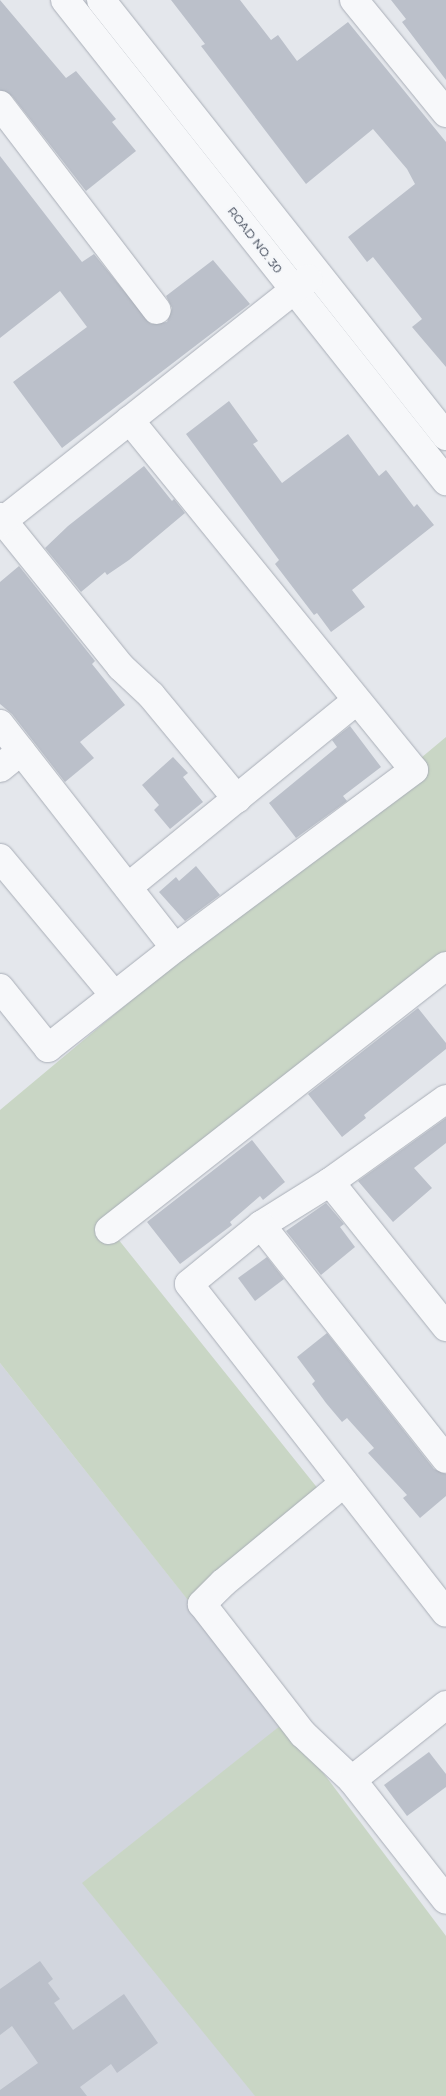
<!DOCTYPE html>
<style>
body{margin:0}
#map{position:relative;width:446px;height:2096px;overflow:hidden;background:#e4e7ec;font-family:Montserrat,sans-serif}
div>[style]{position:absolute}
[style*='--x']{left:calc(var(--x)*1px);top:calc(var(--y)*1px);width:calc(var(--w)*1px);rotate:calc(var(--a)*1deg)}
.built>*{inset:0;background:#d2d6de}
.green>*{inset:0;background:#c9d6c5}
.building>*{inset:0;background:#bbc0ca}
.roads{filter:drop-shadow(0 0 1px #a9aeb7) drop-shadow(0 0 1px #a9aeb7)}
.minor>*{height:28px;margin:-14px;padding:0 14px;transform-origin:14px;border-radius:14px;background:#f7f8fa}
span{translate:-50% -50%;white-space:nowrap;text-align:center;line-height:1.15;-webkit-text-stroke:4px #f4f6f9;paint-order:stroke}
.street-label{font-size:12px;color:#2b3445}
</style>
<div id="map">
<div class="built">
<div style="clip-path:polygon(0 1363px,285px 1722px,255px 2096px,0 2096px)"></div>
</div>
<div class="green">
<div style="clip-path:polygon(446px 737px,446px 966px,118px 1239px,319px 1490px,191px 1604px,0 1363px,0 1110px)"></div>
<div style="clip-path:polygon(285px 1722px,446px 1936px,446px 2096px,255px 2096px,82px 1883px)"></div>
</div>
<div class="building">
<div style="clip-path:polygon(0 0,66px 78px,76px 71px,116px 119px,112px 122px,136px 151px,86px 191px,12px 96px,0 90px)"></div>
<div style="clip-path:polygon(171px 0,240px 0,271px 40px,278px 35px,297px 61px,348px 22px,446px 142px,446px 367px,412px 327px,422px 319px,373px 257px,367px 262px,348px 237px,415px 184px,407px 169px,373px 129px,306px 184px,201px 46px,205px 44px)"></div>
<div style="clip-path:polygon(391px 0,446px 0,446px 80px,402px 22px,406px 19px)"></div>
<div style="clip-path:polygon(0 156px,82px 262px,94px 254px,151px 324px,167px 322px,172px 308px,166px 296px,213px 260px,250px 304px,62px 448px,13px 382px,87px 327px,60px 291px,0 338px)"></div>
<div style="clip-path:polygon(229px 401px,258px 441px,253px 444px,282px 483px,348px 434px,379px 476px,386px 470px,414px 507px,417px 504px,434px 525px,352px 590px,365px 607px,331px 632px,317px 613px,314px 615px,275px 564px,279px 560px,186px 434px)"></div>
<div style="clip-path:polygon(144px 466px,172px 501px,174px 499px,185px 513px,129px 560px,107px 575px,105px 572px,81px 592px,45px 548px,68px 526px)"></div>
<div style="clip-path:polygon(19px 566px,95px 661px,92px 664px,125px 705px,80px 742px,94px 758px,65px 782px,12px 714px,0 704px,0 582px)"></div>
<div style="clip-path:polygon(350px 726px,381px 767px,343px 796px,347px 801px,296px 838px,269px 803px,337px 747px,332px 740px)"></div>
<div style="clip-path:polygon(173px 757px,188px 773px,183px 777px,203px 802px,170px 829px,154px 810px,159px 805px,142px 785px)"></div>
<div style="clip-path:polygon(196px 866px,220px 895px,185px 921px,159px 892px,176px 877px,179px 881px)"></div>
<div style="clip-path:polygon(418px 1008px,446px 1043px,446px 1049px,364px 1115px,366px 1118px,342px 1137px,308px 1094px)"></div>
<div style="clip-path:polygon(446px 1118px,446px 1143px,414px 1168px,432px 1188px,393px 1222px,358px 1181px)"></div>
<div style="clip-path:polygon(252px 1140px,285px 1182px,263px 1200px,260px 1196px,230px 1222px,232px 1225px,180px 1264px,147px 1222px)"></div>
<div style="clip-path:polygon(326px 1203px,344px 1224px,340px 1227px,355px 1247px,321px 1275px,286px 1231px)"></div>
<div style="clip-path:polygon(267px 1257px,284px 1279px,255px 1301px,238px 1278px)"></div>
<div style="clip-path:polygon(327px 1333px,434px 1469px,446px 1474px,446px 1496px,420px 1518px,403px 1498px,407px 1495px,368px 1453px,374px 1448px,347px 1418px,342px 1422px,326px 1403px,312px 1384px,315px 1381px,297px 1357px)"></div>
<div style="clip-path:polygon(429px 1752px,446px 1774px,446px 1787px,407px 1816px,384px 1785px)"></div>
<div style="clip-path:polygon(40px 1961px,53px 1979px,48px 1983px,60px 1999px,54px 2003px,73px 2030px,124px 1994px,158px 2043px,117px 2073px,111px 2064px,80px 2087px,87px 2096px,0 2096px,0 2090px,38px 2063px,12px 2026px,0 2035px,0 1989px)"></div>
</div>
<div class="roads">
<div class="minor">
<div style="--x:65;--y:0;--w:614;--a:51.62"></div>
<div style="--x:101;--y:0;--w:556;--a:51.65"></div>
<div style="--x:354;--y:0;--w:146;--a:50.8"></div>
<div style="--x:0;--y:105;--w:258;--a:52.6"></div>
<div style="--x:0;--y:517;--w:193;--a:51.1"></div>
<div style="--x:121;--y:667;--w:41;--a:43"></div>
<div style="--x:151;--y:695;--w:135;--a:50.4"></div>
<div style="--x:0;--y:523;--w:393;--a:-38.4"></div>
<div style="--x:0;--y:724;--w:284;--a:52"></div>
<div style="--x:175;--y:948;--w:298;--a:-36.7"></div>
<div style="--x:414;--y:770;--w:451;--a:-129.1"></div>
<div style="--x:0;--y:768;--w:27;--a:-39"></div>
<div style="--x:0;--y:858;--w:178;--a:50.2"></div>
<div style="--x:128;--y:887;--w:294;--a:-39.2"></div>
<div style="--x:0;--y:988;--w:77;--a:51.3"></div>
<div style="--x:48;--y:1048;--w:162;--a:-38.2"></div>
<div style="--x:446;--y:1099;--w:143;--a:144.4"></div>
<div style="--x:330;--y:1182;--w:81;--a:148.1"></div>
<div style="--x:261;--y:1225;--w:93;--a:140.7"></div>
<div style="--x:189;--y:1284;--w:417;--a:52"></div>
<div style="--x:330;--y:1182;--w:186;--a:51.3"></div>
<div style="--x:261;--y:1225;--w:298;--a:51.7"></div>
<div style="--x:109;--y:1230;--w:428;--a:-38.1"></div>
<div style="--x:344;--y:1483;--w:157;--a:140.4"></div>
<div style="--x:223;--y:1583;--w:30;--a:135"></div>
<div style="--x:202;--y:1604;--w:165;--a:52.2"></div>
<div style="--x:303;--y:1734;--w:67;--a:43.2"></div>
<div style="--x:352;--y:1780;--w:152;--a:51.9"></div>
<div style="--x:352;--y:1780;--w:120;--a:-38.6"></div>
</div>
</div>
<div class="street-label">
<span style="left:255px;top:240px;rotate:52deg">ROAD NO. 30</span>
</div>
</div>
